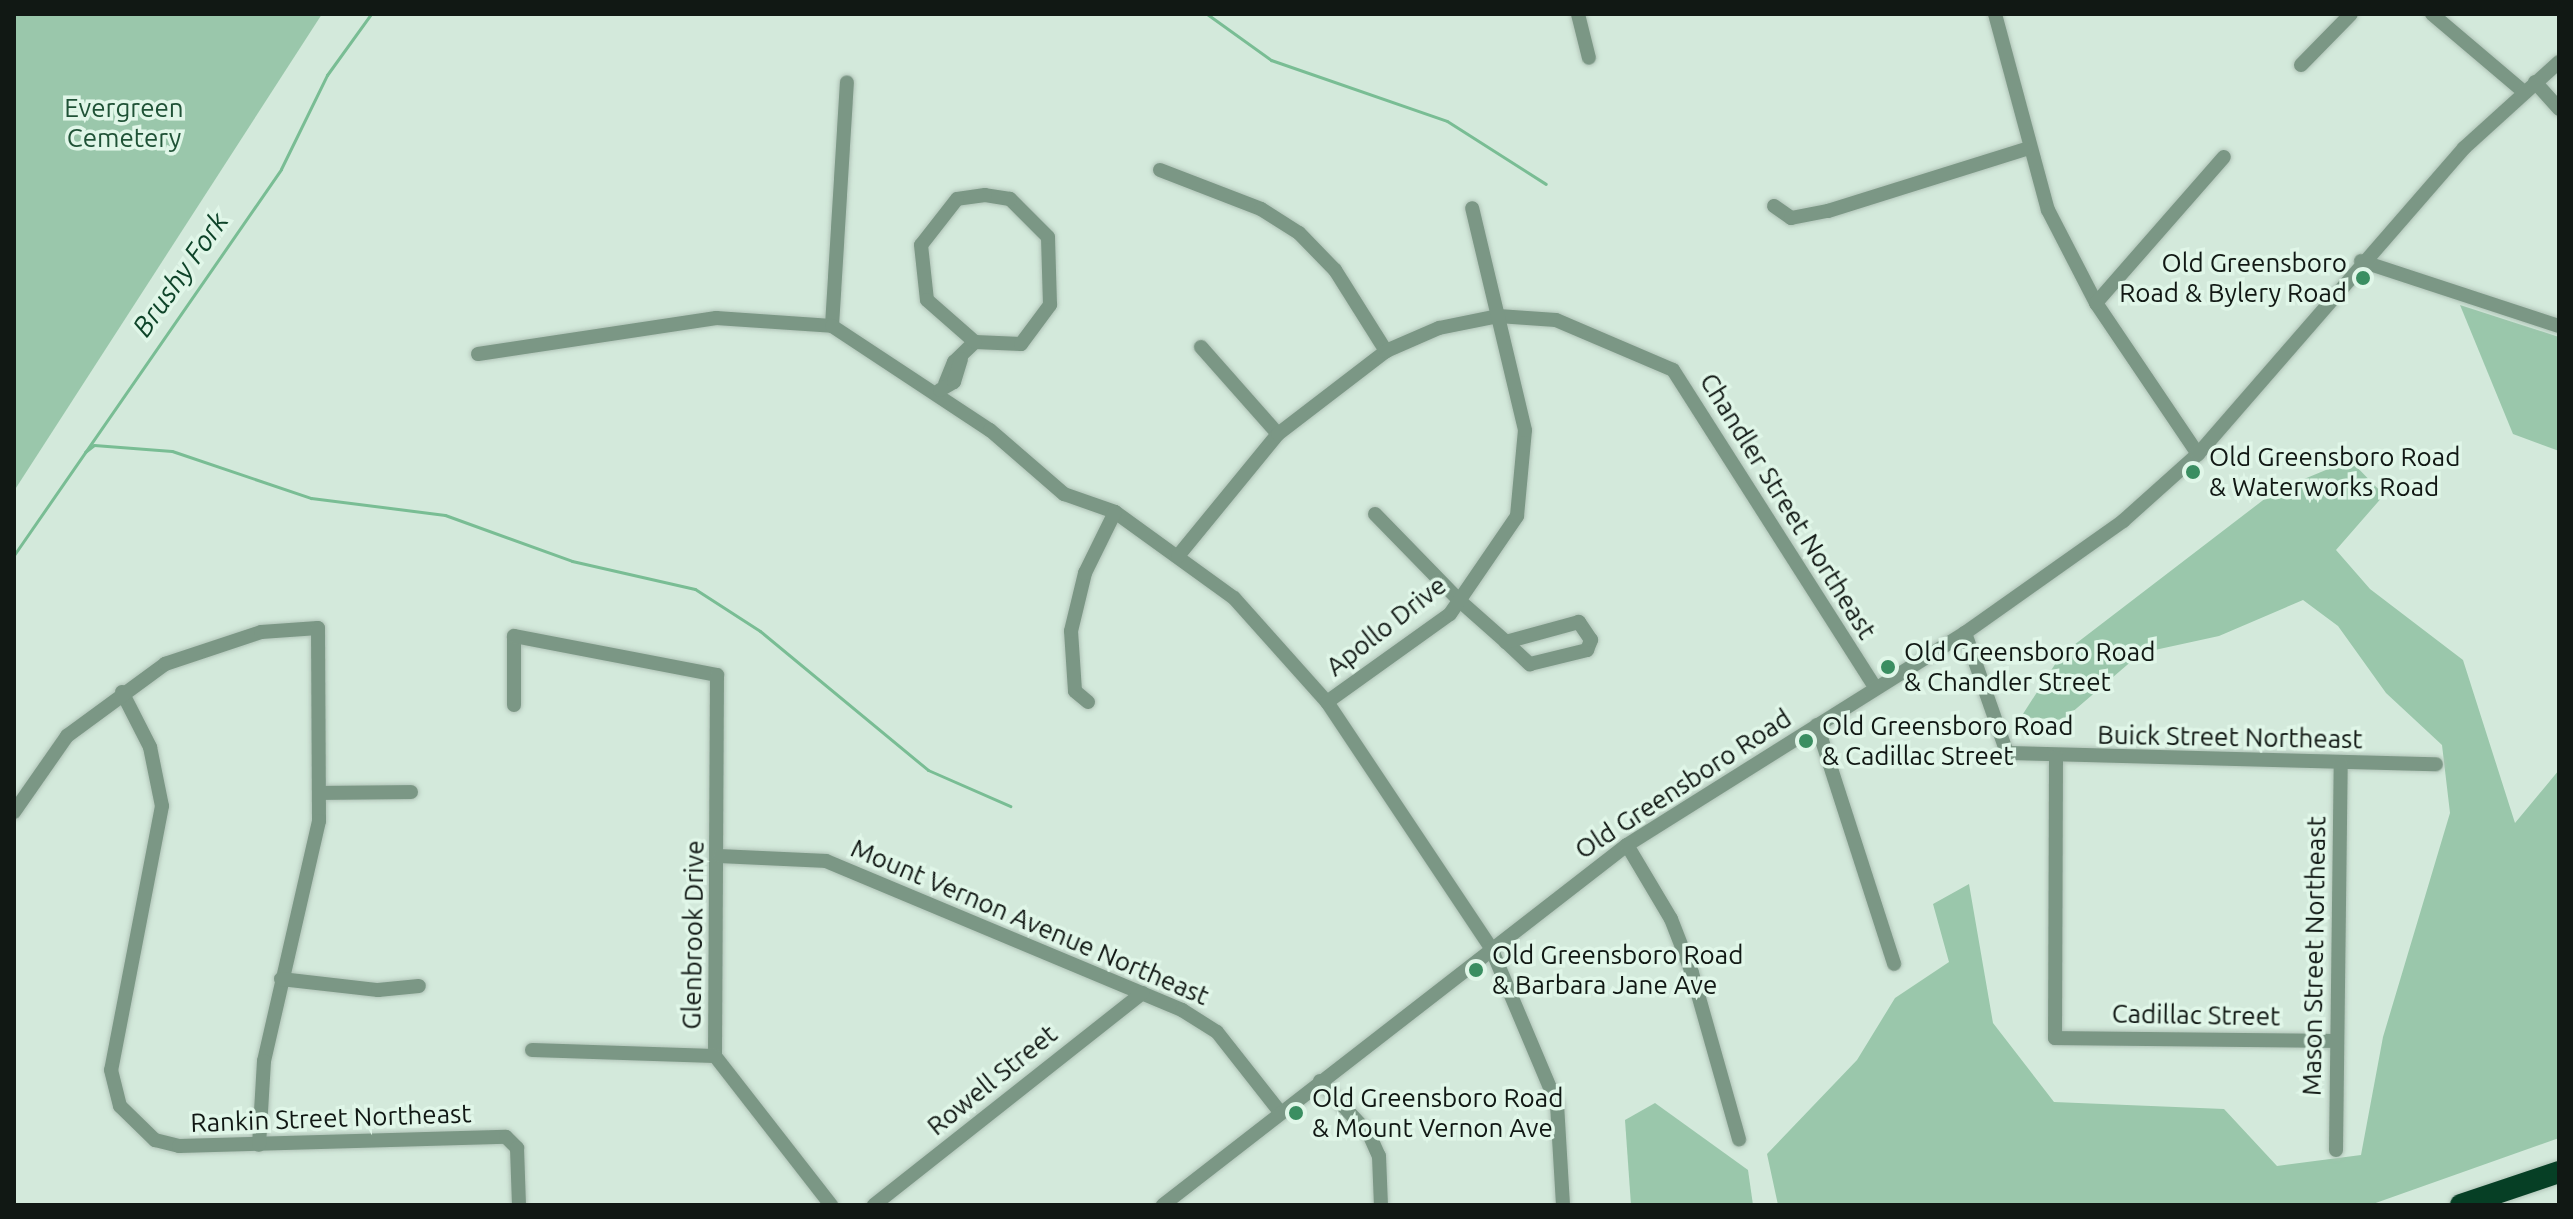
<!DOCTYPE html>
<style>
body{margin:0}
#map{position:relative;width:2573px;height:1219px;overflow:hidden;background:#d3e9db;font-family:Ubuntu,sans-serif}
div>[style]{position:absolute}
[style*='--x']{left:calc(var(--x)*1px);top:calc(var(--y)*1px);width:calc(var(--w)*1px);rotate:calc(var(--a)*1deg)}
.green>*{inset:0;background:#9ac7ab}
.stream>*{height:3px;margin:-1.5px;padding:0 1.5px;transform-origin:1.5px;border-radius:1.5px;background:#79bd94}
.roads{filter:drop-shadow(0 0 2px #b0c3b7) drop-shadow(0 0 2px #b0c3b7)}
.minor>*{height:14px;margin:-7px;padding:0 7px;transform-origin:7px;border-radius:7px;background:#7b9785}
.highway>*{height:22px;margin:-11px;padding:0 11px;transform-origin:11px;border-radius:11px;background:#063f25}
.dots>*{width:22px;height:22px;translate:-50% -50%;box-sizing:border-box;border:4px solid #e0f6e8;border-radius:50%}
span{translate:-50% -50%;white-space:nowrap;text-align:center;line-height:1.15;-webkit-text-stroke:7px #e0f6e8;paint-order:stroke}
.park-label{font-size:26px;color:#1f5236}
.poi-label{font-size:26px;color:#111814}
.right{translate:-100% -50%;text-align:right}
.left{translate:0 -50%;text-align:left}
.street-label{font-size:26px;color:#111814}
.water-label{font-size:28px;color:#0e4429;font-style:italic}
.frame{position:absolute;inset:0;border:16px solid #111814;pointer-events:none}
</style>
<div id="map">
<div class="green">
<div style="clip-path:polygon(14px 14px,322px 14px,14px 491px)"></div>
<div style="clip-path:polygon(2460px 305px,2559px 337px,2559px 451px,2513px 434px)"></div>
<div style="clip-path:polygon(2350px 460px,2384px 495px,2336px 550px,2370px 589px,2463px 660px,2515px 823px,2559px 770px,2559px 1138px,2370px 1205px,1778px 1205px,1767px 1154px,1857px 1060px,1895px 998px,1949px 962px,1933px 904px,1969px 884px,1993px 1023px,2054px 1102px,2224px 1109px,2277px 1166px,2361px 1155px,2383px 1037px,2450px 813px,2442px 745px,2386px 693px,2338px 626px,2303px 600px,2219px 636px,2141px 653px,2063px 720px,2021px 717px,2061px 655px,2275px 491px)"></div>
<div style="clip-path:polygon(1655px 1103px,1748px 1170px,1753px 1205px,1631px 1205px,1625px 1120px)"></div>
</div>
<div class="stream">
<div style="--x:1207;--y:14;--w:79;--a:35.7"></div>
<div style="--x:1271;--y:60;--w:186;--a:19.1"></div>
<div style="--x:1447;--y:121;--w:117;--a:32.5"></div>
<div style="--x:85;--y:452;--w:11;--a:-38"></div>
<div style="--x:94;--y:445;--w:78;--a:4.4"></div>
<div style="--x:172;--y:451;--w:147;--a:18.7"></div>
<div style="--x:311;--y:498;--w:135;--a:7.2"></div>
<div style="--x:445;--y:515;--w:135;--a:19.9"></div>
<div style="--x:572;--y:561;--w:126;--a:12.8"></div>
<div style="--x:695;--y:589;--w:77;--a:32.9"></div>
<div style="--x:760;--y:631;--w:218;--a:39.6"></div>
<div style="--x:928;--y:770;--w:90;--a:23.7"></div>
<div style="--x:14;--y:555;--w:469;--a:-55.3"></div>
<div style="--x:281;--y:169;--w:105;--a:-63.9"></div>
<div style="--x:327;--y:75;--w:75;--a:-54.2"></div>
</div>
<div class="roads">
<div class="minor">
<div style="--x:1578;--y:14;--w:45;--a:76"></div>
<div style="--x:1995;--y:14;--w:203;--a:74.9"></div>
<div style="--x:2048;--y:210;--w:105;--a:62.7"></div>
<div style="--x:2096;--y:303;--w:182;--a:56"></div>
<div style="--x:2432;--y:14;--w:121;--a:40.3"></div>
<div style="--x:2301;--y:65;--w:71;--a:-45.6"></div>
<div style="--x:2535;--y:82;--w:36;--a:48"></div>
<div style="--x:1160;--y:170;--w:108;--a:21.1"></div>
<div style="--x:1261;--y:209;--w:45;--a:32.3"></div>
<div style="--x:1299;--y:233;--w:52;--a:45.8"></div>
<div style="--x:1335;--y:270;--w:96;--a:57.8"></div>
<div style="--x:1774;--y:206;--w:21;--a:35"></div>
<div style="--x:1791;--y:218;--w:38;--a:-11"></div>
<div style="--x:1828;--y:211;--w:207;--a:-17.4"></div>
<div style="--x:2361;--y:261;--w:208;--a:18.2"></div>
<div style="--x:2096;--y:303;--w:194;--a:-48.8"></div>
<div style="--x:832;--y:326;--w:244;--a:-86.5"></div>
<div style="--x:1201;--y:347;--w:116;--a:48.5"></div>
<div style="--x:478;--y:354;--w:241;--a:-8.6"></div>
<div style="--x:716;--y:318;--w:116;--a:3.9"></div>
<div style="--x:832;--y:326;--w:189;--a:33.4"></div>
<div style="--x:990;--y:430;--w:98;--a:40.9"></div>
<div style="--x:1064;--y:494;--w:54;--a:19.4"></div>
<div style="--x:1115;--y:512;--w:147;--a:35.9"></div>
<div style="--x:1234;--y:598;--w:140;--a:48.2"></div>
<div style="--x:1327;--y:702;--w:296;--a:56.3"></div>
<div style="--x:1491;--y:948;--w:169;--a:67.1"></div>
<div style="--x:1557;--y:1104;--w:101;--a:86.6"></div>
<div style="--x:945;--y:384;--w:24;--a:-68"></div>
<div style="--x:954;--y:362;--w:29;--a:-44"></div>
<div style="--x:975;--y:342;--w:46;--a:2.5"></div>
<div style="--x:1021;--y:344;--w:49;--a:-53.4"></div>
<div style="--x:1050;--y:305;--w:68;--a:-91.7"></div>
<div style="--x:1048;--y:237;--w:54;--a:-135"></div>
<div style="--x:1010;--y:199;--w:25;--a:-171"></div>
<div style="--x:985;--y:195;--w:28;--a:172"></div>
<div style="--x:957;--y:199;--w:58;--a:128"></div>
<div style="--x:921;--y:245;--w:55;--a:83.8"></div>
<div style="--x:927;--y:300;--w:64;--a:41.2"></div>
<div style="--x:940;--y:390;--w:16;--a:-30"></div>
<div style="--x:954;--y:382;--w:24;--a:-73"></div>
<div style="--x:1375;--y:514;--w:123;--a:45.7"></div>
<div style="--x:1461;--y:602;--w:60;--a:41.6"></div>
<div style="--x:1506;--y:642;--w:33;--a:43"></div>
<div style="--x:1530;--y:664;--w:59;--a:-13.8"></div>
<div style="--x:1587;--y:650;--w:11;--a:-68"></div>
<div style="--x:1591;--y:640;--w:22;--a:-124"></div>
<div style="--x:1579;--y:622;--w:76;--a:164.7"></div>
<div style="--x:1178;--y:556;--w:158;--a:-50.7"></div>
<div style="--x:1278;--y:434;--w:136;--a:-37.5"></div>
<div style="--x:1386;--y:351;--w:58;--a:-23.5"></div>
<div style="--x:1439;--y:328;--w:60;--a:-11.5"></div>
<div style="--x:1498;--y:316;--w:58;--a:3.9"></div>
<div style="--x:1556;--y:320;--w:127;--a:23.1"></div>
<div style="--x:1673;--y:370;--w:375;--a:57.5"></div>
<div style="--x:1965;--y:633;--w:127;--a:70.7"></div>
<div style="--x:2007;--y:753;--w:429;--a:1.5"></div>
<div style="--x:122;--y:692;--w:62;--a:63"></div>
<div style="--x:150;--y:747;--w:60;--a:78.5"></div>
<div style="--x:162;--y:806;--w:269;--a:100.9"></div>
<div style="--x:111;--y:1070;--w:37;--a:76"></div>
<div style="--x:120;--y:1106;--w:49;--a:44.2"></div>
<div style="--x:155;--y:1140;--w:25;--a:14"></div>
<div style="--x:179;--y:1146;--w:327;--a:-1.6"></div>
<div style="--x:506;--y:1137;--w:16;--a:45"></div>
<div style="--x:517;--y:1148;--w:57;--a:88"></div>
<div style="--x:1088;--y:702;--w:17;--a:-140"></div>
<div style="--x:1075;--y:691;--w:60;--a:-93.8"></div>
<div style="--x:1071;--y:631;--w:60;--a:-76.4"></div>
<div style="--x:1085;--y:573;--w:68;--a:-63.8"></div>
<div style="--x:1327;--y:702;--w:151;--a:-35.6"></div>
<div style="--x:1450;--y:614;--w:119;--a:-55.6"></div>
<div style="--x:1517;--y:516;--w:86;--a:-84.7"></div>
<div style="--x:1525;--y:430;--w:228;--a:-103.4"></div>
<div style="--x:514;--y:705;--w:69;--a:-90"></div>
<div style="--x:514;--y:636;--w:207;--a:10.9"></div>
<div style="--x:717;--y:675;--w:381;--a:90.3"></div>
<div style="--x:715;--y:1056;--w:189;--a:52.1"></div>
<div style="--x:1817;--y:725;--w:251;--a:72.1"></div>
<div style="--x:2056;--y:757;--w:281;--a:90.2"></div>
<div style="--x:2055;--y:1038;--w:281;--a:0.6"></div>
<div style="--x:321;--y:793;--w:90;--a:-0.6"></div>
<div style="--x:14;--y:812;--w:93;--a:-55.1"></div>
<div style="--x:67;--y:736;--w:122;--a:-36.3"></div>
<div style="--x:165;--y:664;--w:101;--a:-18.4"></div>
<div style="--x:261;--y:632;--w:57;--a:-4"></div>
<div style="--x:318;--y:628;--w:193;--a:89.7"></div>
<div style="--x:319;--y:821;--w:246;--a:102.9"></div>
<div style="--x:264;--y:1061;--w:84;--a:93.4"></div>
<div style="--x:1627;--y:845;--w:86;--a:59.3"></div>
<div style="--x:1671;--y:919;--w:58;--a:68.7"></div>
<div style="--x:1692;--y:973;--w:173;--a:74.2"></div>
<div style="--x:720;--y:856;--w:106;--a:2.7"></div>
<div style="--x:826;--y:861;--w:386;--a:22.7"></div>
<div style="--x:1182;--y:1010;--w:41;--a:32.2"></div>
<div style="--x:1217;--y:1032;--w:102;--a:51.8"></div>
<div style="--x:281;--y:979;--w:98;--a:6.5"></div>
<div style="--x:378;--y:990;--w:41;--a:-5.6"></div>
<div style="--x:532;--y:1050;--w:183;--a:1.9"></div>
<div style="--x:1320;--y:1081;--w:72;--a:47.2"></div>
<div style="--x:1369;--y:1134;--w:24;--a:66"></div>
<div style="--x:1379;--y:1156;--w:49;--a:87.7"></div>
<div style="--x:2336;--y:1150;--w:387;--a:-89.3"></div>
<div style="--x:874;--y:1205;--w:342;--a:-38.3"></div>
<div style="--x:1163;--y:1205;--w:587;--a:-37.81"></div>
<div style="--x:1627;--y:845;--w:399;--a:-32.1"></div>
<div style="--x:1965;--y:633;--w:194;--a:-35.3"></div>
<div style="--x:2123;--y:521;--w:101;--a:-41.8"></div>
<div style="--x:2198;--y:454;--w:405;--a:-49"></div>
<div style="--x:2464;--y:148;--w:128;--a:-42.2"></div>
</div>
<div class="highway">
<div style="--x:2461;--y:1205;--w:103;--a:-18.6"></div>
</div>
</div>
<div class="dots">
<div style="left:2363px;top:278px;background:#3a8e61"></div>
<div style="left:2193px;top:472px;background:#3a8e61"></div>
<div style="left:1888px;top:667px;background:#3a8e61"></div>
<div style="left:1806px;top:741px;background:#3a8e61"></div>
<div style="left:1476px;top:970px;background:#3a8e61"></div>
<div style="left:1296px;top:1113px;background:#3a8e61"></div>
</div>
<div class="park-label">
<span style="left:124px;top:123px">Evergreen<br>Cemetery</span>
</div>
<div class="poi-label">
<span class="right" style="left:2347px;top:278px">Old Greensboro<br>Road &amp; Bylery Road</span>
<span class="left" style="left:2209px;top:472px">Old Greensboro Road<br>&amp; Waterworks Road</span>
<span class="left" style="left:1904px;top:667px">Old Greensboro Road<br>&amp; Chandler Street</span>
<span class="left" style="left:1822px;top:741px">Old Greensboro Road<br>&amp; Cadillac Street</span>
<span class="left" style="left:1492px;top:970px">Old Greensboro Road<br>&amp; Barbara Jane Ave</span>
<span class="left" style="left:1312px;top:1113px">Old Greensboro Road<br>&amp; Mount Vernon Ave</span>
</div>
<div class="street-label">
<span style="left:1788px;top:506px;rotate:58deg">Chandler Street Northeast</span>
<span style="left:1386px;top:626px;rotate:-38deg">Apollo Drive</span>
<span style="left:2230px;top:737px;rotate:1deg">Buick Street Northeast</span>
<span style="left:1683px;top:784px;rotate:-33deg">Old Greensboro Road</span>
<span style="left:1030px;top:922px;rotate:23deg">Mount Vernon Avenue Northeast</span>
<span style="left:693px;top:935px;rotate:-89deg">Glenbrook Drive</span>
<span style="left:2314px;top:956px;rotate:-89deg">Mason Street Northeast</span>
<span style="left:2196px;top:1015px;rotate:1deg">Cadillac Street</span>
<span style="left:992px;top:1080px;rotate:-39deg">Rowell Street</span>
<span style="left:331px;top:1118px;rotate:-2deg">Rankin Street Northeast</span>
</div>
<div class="water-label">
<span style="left:180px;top:274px;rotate:-55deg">Brushy Fork</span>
</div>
<div class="frame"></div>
</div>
